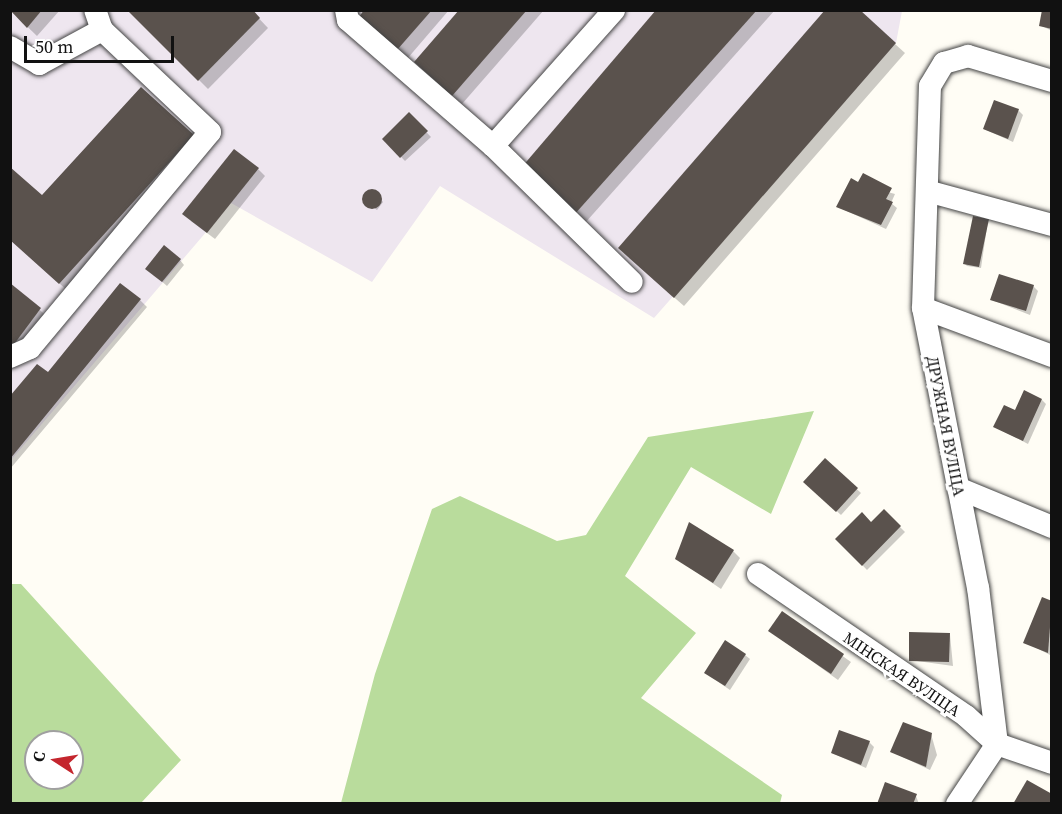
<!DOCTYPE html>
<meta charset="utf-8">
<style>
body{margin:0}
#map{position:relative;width:1062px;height:814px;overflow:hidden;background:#fffdf5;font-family:"Source Serif 4",serif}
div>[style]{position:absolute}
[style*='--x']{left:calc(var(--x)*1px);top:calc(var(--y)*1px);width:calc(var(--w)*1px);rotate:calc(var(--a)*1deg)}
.industrial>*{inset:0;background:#eee6ef}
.forest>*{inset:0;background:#b9dc9c}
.shadow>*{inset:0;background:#0003}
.building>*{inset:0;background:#5a524d}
.round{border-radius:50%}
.roads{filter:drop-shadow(0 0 2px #444) drop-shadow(0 0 2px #444)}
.minor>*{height:22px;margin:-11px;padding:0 11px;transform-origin:11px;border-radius:11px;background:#fff}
span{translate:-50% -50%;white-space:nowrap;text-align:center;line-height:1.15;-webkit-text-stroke:6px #fff;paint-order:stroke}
.street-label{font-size:16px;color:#111}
.frame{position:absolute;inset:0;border:12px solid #111;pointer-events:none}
.north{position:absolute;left:24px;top:730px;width:60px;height:60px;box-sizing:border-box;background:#fff;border:2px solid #a0a0a0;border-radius:50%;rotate:282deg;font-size:16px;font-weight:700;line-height:24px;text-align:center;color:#111}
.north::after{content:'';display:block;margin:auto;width:21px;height:27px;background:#c4262e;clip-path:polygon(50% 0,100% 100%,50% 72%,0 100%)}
.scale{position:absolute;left:24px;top:36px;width:150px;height:27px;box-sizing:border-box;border:3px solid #111;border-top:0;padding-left:8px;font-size:18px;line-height:21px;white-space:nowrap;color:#111;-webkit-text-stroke:4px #fff;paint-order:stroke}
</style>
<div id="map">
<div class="industrial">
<div style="clip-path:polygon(11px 11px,902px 11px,896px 43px,654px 318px,440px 186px,372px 282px,231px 203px,11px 460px)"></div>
</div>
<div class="forest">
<div style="clip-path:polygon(814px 411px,771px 514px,691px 467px,625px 576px,696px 633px,641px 698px,782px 795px,780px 803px,341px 803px,375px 674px,432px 509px,460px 496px,557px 541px,586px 535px,648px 437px)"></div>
<div style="clip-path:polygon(evenodd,21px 584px,181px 760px,141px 803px,11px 803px,11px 584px,21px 584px,36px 742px,72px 742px,72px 778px,36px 778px,36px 742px)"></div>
</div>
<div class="shadow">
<div style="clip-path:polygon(10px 10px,60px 10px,37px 36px)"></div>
<div style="clip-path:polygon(129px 10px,251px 10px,268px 28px,208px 89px)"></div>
<div style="clip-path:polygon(366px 10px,449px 10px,407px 59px,370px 26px)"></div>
<div style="clip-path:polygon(461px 10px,544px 10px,462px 104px,425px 71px)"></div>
<div style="clip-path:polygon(658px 10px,775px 10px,585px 223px,532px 177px)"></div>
<div style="clip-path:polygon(1052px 10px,1052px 31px,1040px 25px)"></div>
<div style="clip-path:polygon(895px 44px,905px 53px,684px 306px,629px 258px)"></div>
<div style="clip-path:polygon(1018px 110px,1023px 115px,1013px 142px,984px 129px)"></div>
<div style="clip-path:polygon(409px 114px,431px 137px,405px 161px,384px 139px)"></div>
<div style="clip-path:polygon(193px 136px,69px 292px,10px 239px,42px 198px)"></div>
<div style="clip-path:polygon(258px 169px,265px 176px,215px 239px,191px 221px)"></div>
<div style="clip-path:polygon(859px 184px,895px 194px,891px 203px,897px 208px,886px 229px,838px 207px)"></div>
<div style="clip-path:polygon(374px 191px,383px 202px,377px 210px,364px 201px)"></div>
<div style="clip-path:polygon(988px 220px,981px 268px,967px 266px,965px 264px)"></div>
<div style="clip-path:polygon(180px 260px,184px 265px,167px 286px,152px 273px)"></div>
<div style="clip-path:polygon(10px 284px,50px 319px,10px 352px)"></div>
<div style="clip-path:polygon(1033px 286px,1038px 291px,1030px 315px,992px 300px)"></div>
<div style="clip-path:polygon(140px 300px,147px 307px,10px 469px,10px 399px,54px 377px)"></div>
<div style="clip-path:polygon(1042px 400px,1046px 404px,1028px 444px,995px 427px)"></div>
<div style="clip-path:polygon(825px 460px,861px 493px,841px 515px,805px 482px)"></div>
<div style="clip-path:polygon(884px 511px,905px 532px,867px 570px,837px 539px,871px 524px)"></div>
<div style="clip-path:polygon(733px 551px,740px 558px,721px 589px,677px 559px)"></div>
<div style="clip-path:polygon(1052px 603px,1052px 656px,1025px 642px)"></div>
<div style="clip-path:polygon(782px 613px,851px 662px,838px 680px,770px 631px)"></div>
<div style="clip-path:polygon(950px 635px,953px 666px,910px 660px)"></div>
<div style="clip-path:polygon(745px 655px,750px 659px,730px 690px,711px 677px)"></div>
<div style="clip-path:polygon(931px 734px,937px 755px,930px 770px,892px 752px)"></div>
<div style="clip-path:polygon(869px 742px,874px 747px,866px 768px,832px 753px)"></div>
<div style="clip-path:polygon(916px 796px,919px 804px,879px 804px)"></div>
</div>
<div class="building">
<div style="clip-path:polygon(10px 10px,42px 10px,27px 28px)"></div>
<div style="clip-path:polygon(127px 10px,253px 10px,260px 18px,198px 81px)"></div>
<div style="clip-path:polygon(364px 10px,432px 10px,397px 50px,359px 17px)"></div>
<div style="clip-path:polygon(459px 10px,527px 10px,452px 96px,414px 62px)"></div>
<div style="clip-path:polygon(656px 10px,757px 10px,574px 215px,521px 168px)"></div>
<div style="clip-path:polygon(825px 10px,860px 10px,896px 43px,674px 298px,618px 248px)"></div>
<div style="clip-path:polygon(1042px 10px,1052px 10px,1052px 29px,1039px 26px)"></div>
<div style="clip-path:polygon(141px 87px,194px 135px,59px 284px,10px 240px,10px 167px,42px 195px)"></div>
<div style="clip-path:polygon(994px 100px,1019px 109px,1008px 139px,983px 129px)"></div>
<div style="clip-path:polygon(409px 112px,428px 131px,400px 158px,382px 139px)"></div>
<div style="clip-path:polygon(234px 149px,259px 168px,207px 233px,182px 214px)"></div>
<div style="clip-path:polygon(863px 173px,892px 188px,886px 199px,893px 202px,881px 225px,836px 207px,851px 178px,858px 182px)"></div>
<div class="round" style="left:362px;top:189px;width:20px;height:20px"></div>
<div style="clip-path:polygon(973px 216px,989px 219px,979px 267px,963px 264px)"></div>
<div style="clip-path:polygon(164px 245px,181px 259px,162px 282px,145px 269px)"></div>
<div style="clip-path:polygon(999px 274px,1034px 285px,1026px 311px,990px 300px)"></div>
<div style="clip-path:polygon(10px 283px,41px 308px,15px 343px,10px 343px)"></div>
<div style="clip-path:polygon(120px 283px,141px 299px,10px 459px,10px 396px,37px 364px,48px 372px)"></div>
<div style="clip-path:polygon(1024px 390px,1042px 399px,1023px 441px,993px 427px,1004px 405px,1015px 410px)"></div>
<div style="clip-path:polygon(825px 458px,858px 488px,836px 512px,803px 482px)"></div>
<div style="clip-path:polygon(884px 509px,901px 526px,862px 566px,835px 539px,862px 512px,871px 522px)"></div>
<div style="clip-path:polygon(689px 522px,734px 550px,713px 583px,675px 559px)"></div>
<div style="clip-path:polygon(1042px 597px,1052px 601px,1048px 653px,1023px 643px)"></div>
<div style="clip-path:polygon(782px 611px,844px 654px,831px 674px,768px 631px)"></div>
<div style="clip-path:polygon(909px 632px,950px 633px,949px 662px,909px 661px)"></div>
<div style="clip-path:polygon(725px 640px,746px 654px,725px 686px,704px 673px)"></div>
<div style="clip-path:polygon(903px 722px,932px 733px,926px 767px,890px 752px)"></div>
<div style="clip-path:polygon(839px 730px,870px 741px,861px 765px,831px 753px)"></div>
<div style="clip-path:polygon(1027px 780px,1052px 794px,1052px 804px,1013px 804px)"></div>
<div style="clip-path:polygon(885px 782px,917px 794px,913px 804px,877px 804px)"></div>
</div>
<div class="roads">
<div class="minor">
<div style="--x:346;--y:10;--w:10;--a:79"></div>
<div style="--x:348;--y:20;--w:192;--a:41"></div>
<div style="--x:493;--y:146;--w:194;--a:44.4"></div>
<div style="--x:10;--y:47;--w:34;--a:30"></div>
<div style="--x:39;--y:64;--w:72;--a:-28.4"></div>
<div style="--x:493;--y:146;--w:182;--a:-48.3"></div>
<div style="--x:927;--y:191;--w:130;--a:15.2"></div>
<div style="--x:923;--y:308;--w:138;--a:20.4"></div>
<div style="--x:10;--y:357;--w:22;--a:-24"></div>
<div style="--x:30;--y:348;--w:281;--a:-50.2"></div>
<div style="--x:210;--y:132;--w:149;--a:-136.6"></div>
<div style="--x:102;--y:30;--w:21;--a:-109"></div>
<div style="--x:958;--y:488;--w:102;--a:22.5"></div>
<div style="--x:758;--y:574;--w:252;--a:34.3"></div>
<div style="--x:966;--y:716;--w:42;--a:42.1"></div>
<div style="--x:997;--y:744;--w:58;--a:19.1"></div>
<div style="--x:957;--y:804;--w:72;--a:-56.3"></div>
<div style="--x:997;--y:744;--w:157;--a:-96.9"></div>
<div style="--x:978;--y:588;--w:285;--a:-101.1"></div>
<div style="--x:923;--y:308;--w:222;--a:-88.2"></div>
<div style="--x:930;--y:86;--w:27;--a:-59"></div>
<div style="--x:944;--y:63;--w:25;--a:-16"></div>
<div style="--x:968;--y:56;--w:88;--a:16.6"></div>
</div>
</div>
<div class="street-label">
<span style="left:946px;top:426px;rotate:79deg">ДРУЖНАЯ ВУЛІЦА</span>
<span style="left:902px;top:674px;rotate:34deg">МІНСКАЯ ВУЛІЦА</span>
</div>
<div class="frame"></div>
<div class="north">С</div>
<div class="scale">50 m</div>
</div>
